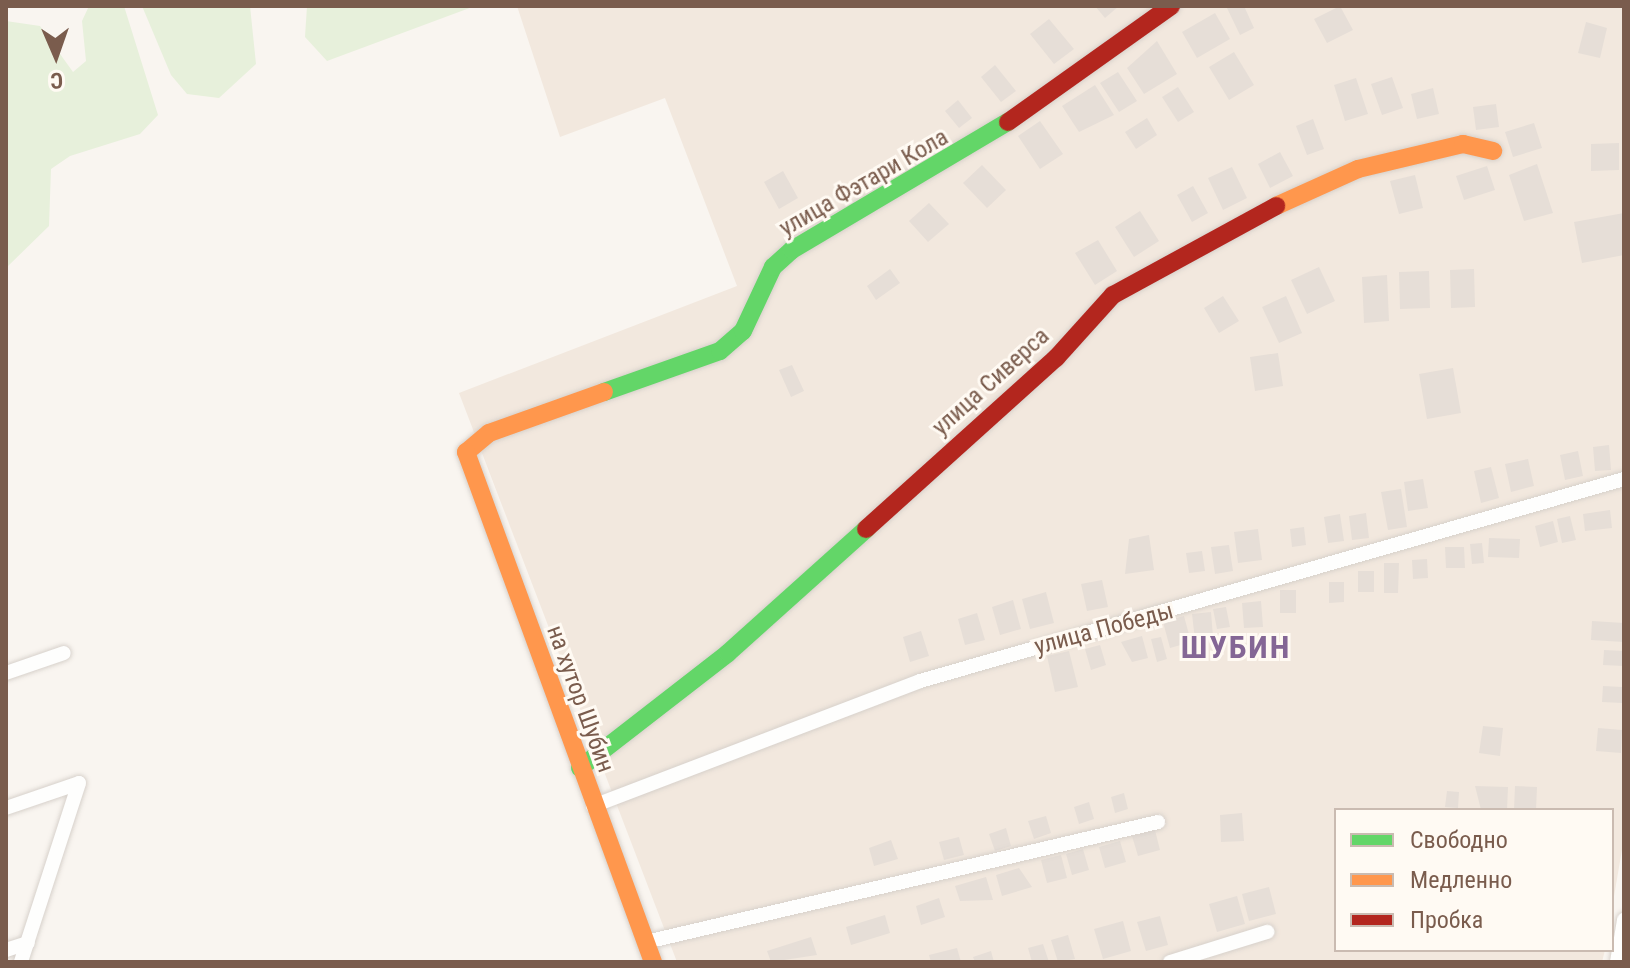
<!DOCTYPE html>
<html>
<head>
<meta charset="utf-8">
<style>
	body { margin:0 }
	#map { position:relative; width:1630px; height:968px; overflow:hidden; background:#f9f5f0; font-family:"Roboto Condensed",sans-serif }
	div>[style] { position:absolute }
	.residential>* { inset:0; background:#f2e8de }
	.green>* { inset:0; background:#e7f0db }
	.building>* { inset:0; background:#e6ded7 }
	.roads { filter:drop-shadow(0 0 2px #d7d1cb) drop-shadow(0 0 2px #d7d1cb) }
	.street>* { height:14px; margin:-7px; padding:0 7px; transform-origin:7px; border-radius:7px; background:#fefefd }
	.fast>* { height:18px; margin:-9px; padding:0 9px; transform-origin:9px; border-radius:9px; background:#63d668 }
	.slow>* { height:18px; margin:-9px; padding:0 9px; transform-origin:9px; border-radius:9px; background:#ff974d }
	.jam>* { height:18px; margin:-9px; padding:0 9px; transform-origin:9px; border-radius:9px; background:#b3261e }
	span { translate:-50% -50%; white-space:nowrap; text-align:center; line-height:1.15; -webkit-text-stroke:6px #fffaf3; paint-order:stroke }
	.street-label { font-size:24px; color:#7a5c4d }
	.district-label { font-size:32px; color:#846695; font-weight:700; letter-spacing:2px }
	.frame { position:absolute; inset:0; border:8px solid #7a5c4d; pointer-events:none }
	.legend { position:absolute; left:1334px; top:808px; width:280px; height:144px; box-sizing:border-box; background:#fffaf3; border:2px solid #cabbb1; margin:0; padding:10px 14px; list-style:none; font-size:24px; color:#7a5c4d }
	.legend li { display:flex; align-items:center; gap:16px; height:40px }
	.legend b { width:40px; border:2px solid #cabbb1 }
	.north { position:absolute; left:16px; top:16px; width:80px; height:80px; -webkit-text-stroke:6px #fffaf3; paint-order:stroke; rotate:178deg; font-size:22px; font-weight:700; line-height:32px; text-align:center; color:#7a5c4d }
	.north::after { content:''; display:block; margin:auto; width:28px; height:36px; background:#7a5c4d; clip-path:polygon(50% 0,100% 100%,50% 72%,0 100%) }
</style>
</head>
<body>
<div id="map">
	<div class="residential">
		<i style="clip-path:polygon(517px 6px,1624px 6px,1624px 838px,1612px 908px,1612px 810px,1336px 810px,1336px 950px,1605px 950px,1602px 962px,677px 962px,459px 393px,737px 286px,665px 98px,560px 137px)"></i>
	</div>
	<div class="green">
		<i style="clip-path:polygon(89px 6px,124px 6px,158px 115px,140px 134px,70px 156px,51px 169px,49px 226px,6px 268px,6px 21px,40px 26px,73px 72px,86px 61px,82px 21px)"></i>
		<i style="clip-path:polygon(142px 6px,250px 6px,256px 64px,219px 98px,187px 94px,171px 75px)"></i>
		<i style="clip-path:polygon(307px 6px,475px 6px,327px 61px,305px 37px)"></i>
	</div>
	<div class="building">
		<i style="clip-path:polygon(1095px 6px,1119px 6px,1105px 18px)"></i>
		<i style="clip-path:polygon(1226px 6px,1244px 6px,1254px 28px,1240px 35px)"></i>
		<i style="clip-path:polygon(1340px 6px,1353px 30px,1327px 43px,1314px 19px)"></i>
		<i style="clip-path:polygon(1215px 13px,1230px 39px,1197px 58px,1182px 32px)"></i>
		<i style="clip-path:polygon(1049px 19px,1074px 49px,1054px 64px,1030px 34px)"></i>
		<i style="clip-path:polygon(1586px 22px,1607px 28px,1600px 58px,1578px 53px)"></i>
		<i style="clip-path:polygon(1157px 41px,1177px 74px,1144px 94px,1127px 68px)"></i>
		<i style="clip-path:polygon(1234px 52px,1254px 85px,1229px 100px,1209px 67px)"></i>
		<i style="clip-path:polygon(995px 65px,1016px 91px,1001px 102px,981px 77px)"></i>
		<i style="clip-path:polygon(1118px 72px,1137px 101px,1119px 112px,1100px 83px)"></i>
		<i style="clip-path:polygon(1392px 77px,1403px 108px,1382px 115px,1371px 84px)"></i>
		<i style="clip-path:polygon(1356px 78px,1368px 114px,1345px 121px,1334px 85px)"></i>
		<i style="clip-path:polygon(1095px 85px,1114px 115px,1079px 132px,1062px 106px)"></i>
		<i style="clip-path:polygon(1178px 87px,1194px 112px,1178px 122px,1162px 97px)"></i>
		<i style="clip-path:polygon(1433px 88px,1439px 114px,1417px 119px,1411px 94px)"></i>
		<i style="clip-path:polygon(958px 100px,972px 118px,959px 128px,945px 111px)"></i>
		<i style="clip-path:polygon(1496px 104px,1499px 127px,1476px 130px,1473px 107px)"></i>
		<i style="clip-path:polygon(1147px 118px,1157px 135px,1136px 149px,1125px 132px)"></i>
		<i style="clip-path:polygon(1313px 119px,1324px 149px,1307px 155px,1296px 126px)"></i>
		<i style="clip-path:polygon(1040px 121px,1063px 154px,1040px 169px,1018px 136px)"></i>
		<i style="clip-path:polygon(1534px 123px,1542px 148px,1513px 157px,1505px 132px)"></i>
		<i style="clip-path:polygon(1619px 143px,1619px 170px,1591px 171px,1591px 144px)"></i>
		<i style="clip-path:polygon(1280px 152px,1293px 176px,1270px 188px,1258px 164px)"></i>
		<i style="clip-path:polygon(1537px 164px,1553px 213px,1524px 221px,1509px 175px)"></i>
		<i style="clip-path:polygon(982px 165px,1006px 190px,987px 208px,963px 183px)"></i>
		<i style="clip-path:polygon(1487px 166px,1495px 190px,1464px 200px,1456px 176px)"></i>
		<i style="clip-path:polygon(1232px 167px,1247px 198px,1223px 210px,1208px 178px)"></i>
		<i style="clip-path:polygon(783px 171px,798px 198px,779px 209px,764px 182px)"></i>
		<i style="clip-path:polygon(1415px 175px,1423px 208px,1399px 214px,1390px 181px)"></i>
		<i style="clip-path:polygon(1193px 186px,1208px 213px,1192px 222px,1177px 195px)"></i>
		<i style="clip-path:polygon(929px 203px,949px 224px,928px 242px,909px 221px)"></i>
		<i style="clip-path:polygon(1140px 211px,1159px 241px,1134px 257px,1115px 227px)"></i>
		<i style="clip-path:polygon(1624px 213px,1624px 255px,1582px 263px,1574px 222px)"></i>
		<i style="clip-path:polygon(1098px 240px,1117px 271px,1095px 285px,1075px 253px)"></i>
		<i style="clip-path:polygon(1319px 267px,1335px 301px,1307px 314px,1291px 280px)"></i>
		<i style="clip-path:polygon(890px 269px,900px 283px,876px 300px,867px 286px)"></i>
		<i style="clip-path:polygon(1474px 269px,1475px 307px,1451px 308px,1450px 270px)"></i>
		<i style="clip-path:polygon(1429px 271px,1430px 308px,1400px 309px,1399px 272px)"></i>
		<i style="clip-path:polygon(1387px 275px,1389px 321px,1364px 323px,1362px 277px)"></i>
		<i style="clip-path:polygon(1223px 296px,1239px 321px,1219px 333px,1204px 308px)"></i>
		<i style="clip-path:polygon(1286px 296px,1302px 333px,1279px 343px,1262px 307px)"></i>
		<i style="clip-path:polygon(1278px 353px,1283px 386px,1255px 391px,1250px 357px)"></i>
		<i style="clip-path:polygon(792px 365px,804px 391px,791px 397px,779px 370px)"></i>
		<i style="clip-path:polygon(1453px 368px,1461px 413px,1427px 419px,1419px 374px)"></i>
		<i style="clip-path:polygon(1609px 445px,1611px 470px,1595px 471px,1593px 447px)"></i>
		<i style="clip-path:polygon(1578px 451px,1583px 476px,1565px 480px,1560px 455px)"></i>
		<i style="clip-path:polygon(1528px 459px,1534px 486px,1511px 492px,1505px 464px)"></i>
		<i style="clip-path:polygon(1491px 467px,1499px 498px,1481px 503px,1474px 471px)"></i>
		<i style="clip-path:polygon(1423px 479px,1428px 508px,1408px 511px,1404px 482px)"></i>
		<i style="clip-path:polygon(1401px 489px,1407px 527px,1388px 530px,1381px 492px)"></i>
		<i style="clip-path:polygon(1610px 510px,1612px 528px,1585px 531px,1583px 514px)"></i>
		<i style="clip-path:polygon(1366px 513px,1369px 538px,1352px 540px,1349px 516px)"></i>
		<i style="clip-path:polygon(1340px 514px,1344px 541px,1328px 543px,1324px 517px)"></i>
		<i style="clip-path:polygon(1570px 516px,1576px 540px,1562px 543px,1557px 519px)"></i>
		<i style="clip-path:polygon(1553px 521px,1558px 542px,1540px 547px,1535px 526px)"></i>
		<i style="clip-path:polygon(1304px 527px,1306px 545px,1292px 547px,1290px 529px)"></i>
		<i style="clip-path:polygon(1258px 529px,1262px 560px,1238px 563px,1234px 532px)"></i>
		<i style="clip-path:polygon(1149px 535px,1154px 570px,1125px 574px,1129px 539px)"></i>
		<i style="clip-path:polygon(1489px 538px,1520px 539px,1519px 558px,1488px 557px)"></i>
		<i style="clip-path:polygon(1482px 543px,1484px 563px,1472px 564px,1470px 544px)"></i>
		<i style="clip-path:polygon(1229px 545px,1233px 571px,1215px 574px,1211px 547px)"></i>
		<i style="clip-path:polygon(1445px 547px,1464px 547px,1465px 568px,1446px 568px)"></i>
		<i style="clip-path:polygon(1202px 551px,1205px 571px,1189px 573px,1186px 553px)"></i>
		<i style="clip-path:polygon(1427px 559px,1428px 578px,1413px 579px,1412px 560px)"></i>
		<i style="clip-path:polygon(1384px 563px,1399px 563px,1398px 593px,1384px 593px)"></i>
		<i style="clip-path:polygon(1358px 571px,1374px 571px,1374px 592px,1358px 592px)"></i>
		<i style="clip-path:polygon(1102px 580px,1108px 607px,1087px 611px,1081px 584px)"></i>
		<i style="clip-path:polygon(1329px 582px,1344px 582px,1344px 602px,1329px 603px)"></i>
		<i style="clip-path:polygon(1280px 590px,1296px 590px,1296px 613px,1280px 613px)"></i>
		<i style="clip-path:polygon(1046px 592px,1054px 623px,1030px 629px,1022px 599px)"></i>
		<i style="clip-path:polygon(1013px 600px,1021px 629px,1000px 635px,992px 607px)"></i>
		<i style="clip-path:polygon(1261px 601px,1263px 627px,1244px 628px,1242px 603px)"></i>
		<i style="clip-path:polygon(1226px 607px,1230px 627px,1217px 629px,1213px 609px)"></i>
		<i style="clip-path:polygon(1211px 612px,1213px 637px,1195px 640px,1192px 614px)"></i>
		<i style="clip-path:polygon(977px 613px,985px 640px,965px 645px,958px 619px)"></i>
		<i style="clip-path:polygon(1184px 616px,1191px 642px,1170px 648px,1163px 622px)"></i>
		<i style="clip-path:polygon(1592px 621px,1624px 623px,1624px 642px,1591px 640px)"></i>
		<i style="clip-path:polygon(921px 631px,929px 656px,910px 662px,903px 637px)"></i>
		<i style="clip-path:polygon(1142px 636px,1148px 658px,1132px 662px,1121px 642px)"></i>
		<i style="clip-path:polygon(1161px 637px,1167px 659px,1157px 662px,1151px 639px)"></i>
		<i style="clip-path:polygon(1100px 645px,1106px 665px,1091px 670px,1085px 649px)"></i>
		<i style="clip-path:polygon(1604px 650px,1624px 651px,1624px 666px,1603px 665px)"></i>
		<i style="clip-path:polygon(1069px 651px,1078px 687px,1055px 692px,1047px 656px)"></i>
		<i style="clip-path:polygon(1603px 686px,1622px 687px,1622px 703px,1602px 702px)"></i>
		<i style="clip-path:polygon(1483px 726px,1503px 728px,1500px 756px,1479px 753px)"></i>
		<i style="clip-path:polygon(1598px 728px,1622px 730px,1621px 753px,1596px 751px)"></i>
		<i style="clip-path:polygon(1475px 786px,1508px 787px,1507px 810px,1481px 810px)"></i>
		<i style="clip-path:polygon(1515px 786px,1537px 787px,1536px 810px,1514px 810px)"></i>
		<i style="clip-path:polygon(1447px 791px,1459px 792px,1458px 808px,1445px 807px)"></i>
		<i style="clip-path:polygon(1124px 793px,1128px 809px,1115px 813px,1111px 797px)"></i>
		<i style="clip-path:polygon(1089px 802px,1094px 819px,1079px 824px,1074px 807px)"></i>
		<i style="clip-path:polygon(1242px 813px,1244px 841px,1221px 842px,1220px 815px)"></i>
		<i style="clip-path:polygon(1046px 816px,1051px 833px,1034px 839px,1028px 821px)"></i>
		<i style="clip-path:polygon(1006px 828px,1011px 846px,995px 851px,989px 834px)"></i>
		<i style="clip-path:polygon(1155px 830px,1160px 850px,1138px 856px,1132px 836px)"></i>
		<i style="clip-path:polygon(959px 837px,964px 855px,944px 860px,939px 842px)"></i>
		<i style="clip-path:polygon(891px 840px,898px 859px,874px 866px,869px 848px)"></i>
		<i style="clip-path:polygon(1120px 841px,1126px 862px,1105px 868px,1099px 847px)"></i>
		<i style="clip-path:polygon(1083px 849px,1089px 870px,1072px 875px,1066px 854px)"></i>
		<i style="clip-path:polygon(1061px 855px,1067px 878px,1047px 883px,1041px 860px)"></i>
		<i style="clip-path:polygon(1019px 868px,1032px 887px,1002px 896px,996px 875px)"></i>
		<i style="clip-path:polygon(986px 877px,993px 900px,960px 901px,955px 886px)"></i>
		<i style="clip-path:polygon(1269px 887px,1276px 914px,1249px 921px,1242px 894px)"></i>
		<i style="clip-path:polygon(1237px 896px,1245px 924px,1217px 932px,1209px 904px)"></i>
		<i style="clip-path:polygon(939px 898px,945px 917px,921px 925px,916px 906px)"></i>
		<i style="clip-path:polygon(885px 915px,890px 933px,851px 945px,846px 927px)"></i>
		<i style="clip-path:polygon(1160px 916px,1168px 945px,1146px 951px,1137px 922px)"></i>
		<i style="clip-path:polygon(1123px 921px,1131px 951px,1103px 959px,1094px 929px)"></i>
		<i style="clip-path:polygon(1068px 935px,1075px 959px,1058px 962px,1051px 940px)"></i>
		<i style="clip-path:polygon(811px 937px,817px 955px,771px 962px,767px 951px)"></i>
		<i style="clip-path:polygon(1043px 944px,1049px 962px,1032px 962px,1028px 948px)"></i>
		<i style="clip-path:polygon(957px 948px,961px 962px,931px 962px,929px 955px)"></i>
		<i style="clip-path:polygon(991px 951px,994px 962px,975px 962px,973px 957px)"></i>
	</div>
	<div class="roads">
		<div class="street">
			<i style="left:6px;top:673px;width:61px;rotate:-19deg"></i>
			<i style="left:593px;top:806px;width:350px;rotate:-20.9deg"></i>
			<i style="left:920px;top:681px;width:732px;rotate:-16.01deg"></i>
			<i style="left:6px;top:808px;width:77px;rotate:-18.9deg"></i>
			<i style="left:79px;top:783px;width:188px;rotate:108deg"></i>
			<i style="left:646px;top:942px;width:526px;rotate:-13.19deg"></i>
			<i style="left:6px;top:950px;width:23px;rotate:-18deg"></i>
			<i style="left:1170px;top:962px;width:102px;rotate:-17.2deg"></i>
			<i style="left:1617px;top:962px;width:43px;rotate:-80.5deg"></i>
		</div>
		<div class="fast">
			<i style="left:604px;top:392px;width:123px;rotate:-19.5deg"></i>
			<i style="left:720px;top:351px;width:30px;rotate:-41deg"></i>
			<i style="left:743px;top:331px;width:71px;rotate:-64.9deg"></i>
			<i style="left:773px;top:267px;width:25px;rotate:-42deg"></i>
			<i style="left:792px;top:250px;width:251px;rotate:-30.7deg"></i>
			<i style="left:580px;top:768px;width:187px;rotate:-37.8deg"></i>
			<i style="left:728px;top:653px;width:186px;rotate:-41.9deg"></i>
		</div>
		<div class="slow">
			<i style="left:1276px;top:206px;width:90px;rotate:-24.3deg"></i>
			<i style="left:1358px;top:169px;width:108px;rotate:-13.4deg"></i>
			<i style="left:1463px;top:144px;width:31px;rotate:13deg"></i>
			<i style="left:604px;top:392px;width:122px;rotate:160.4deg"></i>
			<i style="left:489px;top:433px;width:30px;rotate:140deg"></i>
			<i style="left:466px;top:452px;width:543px;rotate:69.86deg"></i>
		</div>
		<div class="jam">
			<i style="left:1008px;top:122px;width:200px;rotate:-35.4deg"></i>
			<i style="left:866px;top:529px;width:256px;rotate:-42deg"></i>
			<i style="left:1056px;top:358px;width:85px;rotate:-47.9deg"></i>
			<i style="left:1113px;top:295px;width:186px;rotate:-28.6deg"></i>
		</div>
	</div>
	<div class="street-label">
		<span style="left:864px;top:183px;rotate:-30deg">улица Фэтари Кола</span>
		<span style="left:991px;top:382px;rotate:-42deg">улица Сиверса</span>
		<span style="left:1104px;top:629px;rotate:-15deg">улица Победы</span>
		<span style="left:580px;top:699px;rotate:70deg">на хутор Шубин</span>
	</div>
	<div class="district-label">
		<span style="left:1236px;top:647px">ШУБИН</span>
	</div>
	<div class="frame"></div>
	<ul class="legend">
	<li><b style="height:10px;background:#63d668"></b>Свободно</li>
	<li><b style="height:10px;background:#ff974d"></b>Медленно</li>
	<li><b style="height:10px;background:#b3261e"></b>Пробка</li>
	</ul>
	<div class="north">С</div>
</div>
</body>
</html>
